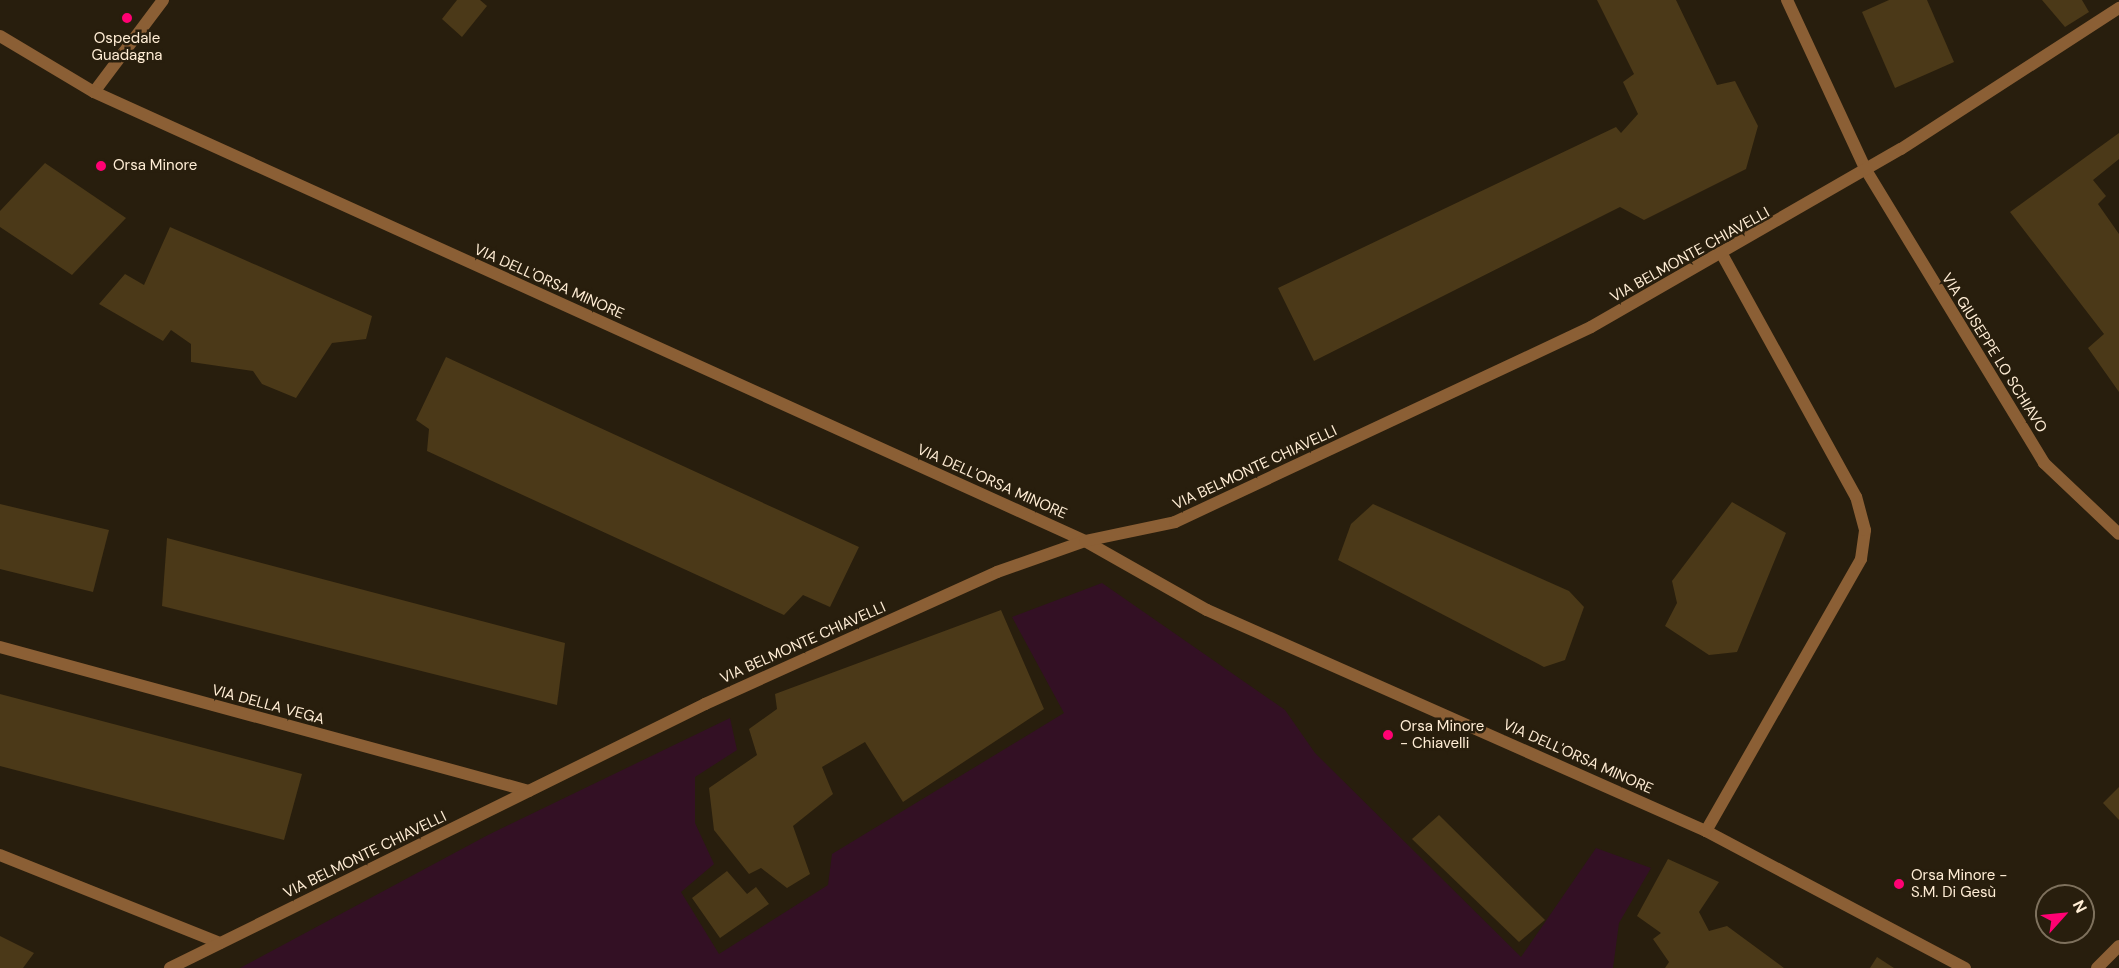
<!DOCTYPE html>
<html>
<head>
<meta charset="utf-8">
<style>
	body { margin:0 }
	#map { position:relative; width:2119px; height:968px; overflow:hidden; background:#281e0d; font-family:"DM Sans",sans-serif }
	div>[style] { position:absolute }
	.green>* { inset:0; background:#331024 }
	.building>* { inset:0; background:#4b3918 }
	.lane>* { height:12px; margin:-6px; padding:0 6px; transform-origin:6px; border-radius:6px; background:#8b5f35 }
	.street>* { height:12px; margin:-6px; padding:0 6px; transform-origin:6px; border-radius:6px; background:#8b5f35 }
	.dots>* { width:16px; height:16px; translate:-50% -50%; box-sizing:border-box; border:3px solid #281e0d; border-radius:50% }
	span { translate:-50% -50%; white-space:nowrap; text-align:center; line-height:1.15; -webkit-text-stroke:5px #281e0d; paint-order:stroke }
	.poi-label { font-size:15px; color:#ffedd5 }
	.left { translate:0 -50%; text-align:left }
	.street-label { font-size:15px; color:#ffedd5 }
	.north { position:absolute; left:2035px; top:884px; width:60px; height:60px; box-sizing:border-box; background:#281e0d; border:2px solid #7e715d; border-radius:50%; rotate:63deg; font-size:16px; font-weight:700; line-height:24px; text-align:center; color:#ffedd5 }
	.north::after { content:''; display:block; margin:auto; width:21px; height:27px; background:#ff0173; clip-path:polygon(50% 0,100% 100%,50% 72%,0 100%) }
</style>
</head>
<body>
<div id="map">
	<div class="green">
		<i style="clip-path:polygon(1102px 583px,1285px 710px,1315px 753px,1521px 957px,1596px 848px,1651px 868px,1619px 923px,1613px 968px,240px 968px,488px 835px,730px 718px,737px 750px,695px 777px,695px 823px,714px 864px,681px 892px,719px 954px,828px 885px,832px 854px,1064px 713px,1012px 617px)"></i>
	</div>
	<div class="building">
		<i style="clip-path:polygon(457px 0,480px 0,487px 6px,462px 37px,442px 19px)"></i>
		<i style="clip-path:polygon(1597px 0,1676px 0,1717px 85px,1735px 81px,1758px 126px,1746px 169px,1644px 220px,1620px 207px,1314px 361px,1278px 288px,1616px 127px,1621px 133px,1638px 114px,1623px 82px,1634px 74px)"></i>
		<i style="clip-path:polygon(1889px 0,1927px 0,1954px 62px,1895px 88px,1862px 12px)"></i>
		<i style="clip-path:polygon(2042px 0,2082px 0,2089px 12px,2065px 27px)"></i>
		<i style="clip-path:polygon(2119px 133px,2119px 159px,2093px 180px,2106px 196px,2098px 204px,2119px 234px,2119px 392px,2088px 348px,2104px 334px,2010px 212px)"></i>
		<i style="clip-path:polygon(45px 163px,126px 218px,72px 275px,0 227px,0 211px)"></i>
		<i style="clip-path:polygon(170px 227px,372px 316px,366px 339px,332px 343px,296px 398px,262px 384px,253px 371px,191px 362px,191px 344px,171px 330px,163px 341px,99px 304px,125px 274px,144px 285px)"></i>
		<i style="clip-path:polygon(446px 357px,859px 547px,830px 607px,803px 595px,784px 615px,427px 451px,429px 429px,416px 420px)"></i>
		<i style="clip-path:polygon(1732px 502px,1786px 533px,1737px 652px,1709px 655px,1665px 626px,1677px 603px,1672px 581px)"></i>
		<i style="clip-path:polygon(0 504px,109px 530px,93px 592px,0 569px)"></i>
		<i style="clip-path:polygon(1373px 504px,1569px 591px,1584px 607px,1565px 660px,1544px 667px,1338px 560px,1351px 524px)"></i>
		<i style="clip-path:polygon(167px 538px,565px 643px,557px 705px,162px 606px)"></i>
		<i style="clip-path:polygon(1001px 610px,1044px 709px,903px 802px,865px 742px,822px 767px,833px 794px,793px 826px,810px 874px,787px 888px,761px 868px,749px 874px,714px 830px,709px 788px,757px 755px,749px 729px,777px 709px,775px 694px)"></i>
		<i style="clip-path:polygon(0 694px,302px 774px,284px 840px,0 766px)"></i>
		<i style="clip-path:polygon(2119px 787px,2119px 820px,2103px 803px)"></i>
		<i style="clip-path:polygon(1439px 815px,1545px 920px,1519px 942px,1412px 839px)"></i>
		<i style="clip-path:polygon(1668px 859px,1719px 882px,1699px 912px,1709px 931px,1727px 926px,1784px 968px,1665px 968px,1669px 962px,1653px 939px,1661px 933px,1637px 916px)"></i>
		<i style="clip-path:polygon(727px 871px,747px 894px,756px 887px,769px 904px,720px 938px,692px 898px)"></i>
		<i style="clip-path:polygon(0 936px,34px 953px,23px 968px,0 968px)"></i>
		<i style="clip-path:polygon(1877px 957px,1894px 968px,1870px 968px)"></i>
	</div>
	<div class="lane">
		<i style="left:94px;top:92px;width:115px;rotate:-53.1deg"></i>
	</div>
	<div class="street">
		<i style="left:1787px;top:0;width:187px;rotate:65.1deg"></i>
		<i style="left:1866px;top:170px;width:343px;rotate:58.7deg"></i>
		<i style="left:2044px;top:463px;width:103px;rotate:43.4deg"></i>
		<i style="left:0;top:36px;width:109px;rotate:30.8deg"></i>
		<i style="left:94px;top:92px;width:1088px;rotate:24.37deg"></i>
		<i style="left:1085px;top:541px;width:140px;rotate:29.5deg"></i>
		<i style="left:1207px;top:610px;width:546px;rotate:23.89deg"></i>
		<i style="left:1706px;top:831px;width:293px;rotate:27.9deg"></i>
		<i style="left:0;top:647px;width:548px;rotate:15.23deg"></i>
		<i style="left:1706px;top:831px;width:313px;rotate:-60.3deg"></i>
		<i style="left:1861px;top:559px;width:29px;rotate:-82deg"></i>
		<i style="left:1865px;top:530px;width:34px;rotate:-105deg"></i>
		<i style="left:1856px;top:497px;width:275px;rotate:-118.9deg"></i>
		<i style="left:0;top:855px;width:237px;rotate:21.8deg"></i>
		<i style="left:170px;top:968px;width:597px;rotate:-26.26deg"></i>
		<i style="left:705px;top:704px;width:320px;rotate:-24.3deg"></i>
		<i style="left:997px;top:572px;width:93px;rotate:-19.4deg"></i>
		<i style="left:1085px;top:541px;width:92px;rotate:-11.9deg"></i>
		<i style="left:1175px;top:522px;width:459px;rotate:-25.1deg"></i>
		<i style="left:1591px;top:327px;width:357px;rotate:-29.9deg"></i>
		<i style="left:1901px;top:149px;width:260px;rotate:-32.9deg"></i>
		<i style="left:2097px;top:968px;width:31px;rotate:-45deg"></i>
	</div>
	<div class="dots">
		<i style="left:127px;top:18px;background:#ff0173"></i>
		<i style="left:101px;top:166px;background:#ff0173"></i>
		<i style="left:1388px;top:735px;background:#ff0173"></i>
		<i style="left:1899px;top:884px;background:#ff0173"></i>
	</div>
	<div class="poi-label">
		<span style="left:127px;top:47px">Ospedale<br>Guadagna</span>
		<span class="left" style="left:113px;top:166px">Orsa Minore</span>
		<span class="left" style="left:1400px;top:735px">Orsa Minore<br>- Chiavelli</span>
		<span class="left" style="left:1911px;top:884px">Orsa Minore -<br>S.M. Di Gesù</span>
	</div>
	<div class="street-label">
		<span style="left:1690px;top:255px;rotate:-29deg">VIA BELMONTE CHIAVELLI</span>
		<span style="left:549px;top:282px;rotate:24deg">VIA DELL'ORSA MINORE</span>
		<span style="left:1994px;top:353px;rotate:58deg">VIA GIUSEPPE LO SCHIAVO</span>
		<span style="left:1255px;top:468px;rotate:-25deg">VIA BELMONTE CHIAVELLI</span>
		<span style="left:992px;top:482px;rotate:24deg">VIA DELL'ORSA MINORE</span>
		<span style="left:803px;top:643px;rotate:-24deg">VIA BELMONTE CHIAVELLI</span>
		<span style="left:268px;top:705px;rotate:15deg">VIA DELLA VEGA</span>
		<span style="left:1578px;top:757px;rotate:24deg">VIA DELL'ORSA MINORE</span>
		<span style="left:365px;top:855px;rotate:-26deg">VIA BELMONTE CHIAVELLI</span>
	</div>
	<div class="north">N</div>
</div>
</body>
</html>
